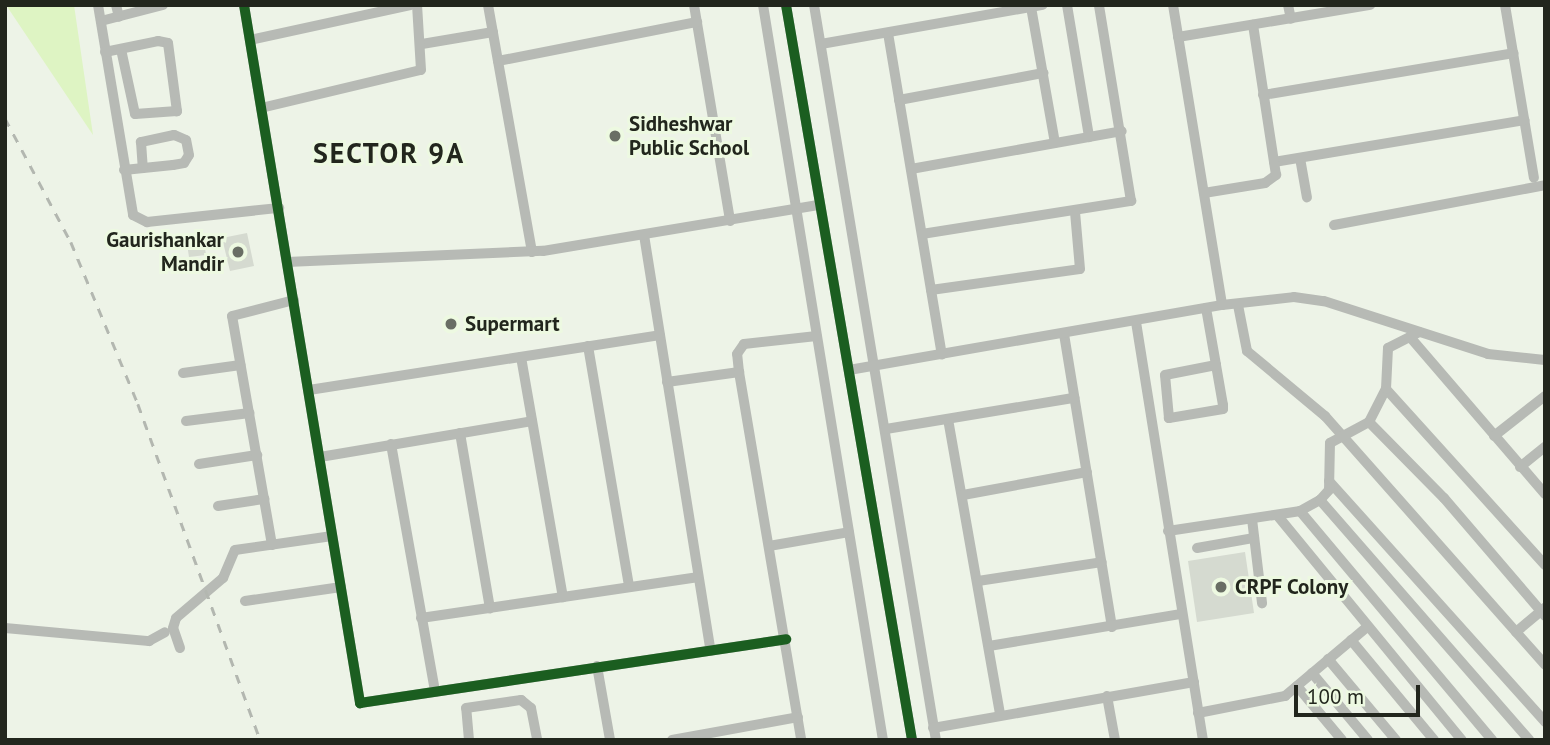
<!DOCTYPE html>
<html>
<head>
<meta charset="utf-8">
<style>
	body { margin:0 }
	#map { position:relative; width:1550px; height:745px; overflow:hidden; background:#edf3e7; font-family:"PT Sans",sans-serif }
	div>[style] { position:absolute }
	.green>* { inset:0; background:#def4c3 }
	.building>* { inset:0; background:#d5dad0 }
	.minor>* { height:10px; margin:-5px; padding:0 5px; transform-origin:5px; border-radius:5px; background:#b7bab5 }
	.rail>* { height:2.5px; margin-top:-1.25px; transform-origin:0; background:repeating-linear-gradient(90deg,#b3b7b0 0 9px,transparent 0 18px) }
	.cycleway>* { height:10px; margin:-5px; padding:0 5px; transform-origin:5px; border-radius:5px; background:#1b5e20 }
	.dots>* { width:19px; height:19px; translate:-50% -50%; box-sizing:border-box; border:4px solid #edf9e1; border-radius:50% }
	span { translate:-50% -50%; white-space:nowrap; text-align:center; line-height:1.15; -webkit-text-stroke:6px #edf9e1; paint-order:stroke }
	.poi-label { font-size:21px; color:#22261d; font-weight:700 }
	.left { translate:0 -50%; text-align:left }
	.right { translate:-100% -50%; text-align:right }
	.district-label { font-size:28px; color:#22261d; font-weight:700; letter-spacing:2px }
	.frame { position:absolute; inset:0; border:7px solid #22261d; pointer-events:none }
	.scale { position:absolute; left:1294px; top:685px; width:126px; height:32px; box-sizing:border-box; border:4px solid #22261d; border-top:0; padding-left:9px; font-size:21px; line-height:24px; white-space:nowrap; color:#22261d; -webkit-text-stroke:5px #edf9e1; paint-order:stroke }
</style>
</head>
<body>
<div id="map">
	<div class="green">
		<i style="clip-path:polygon(6px 5px,74px 5px,93px 135px)"></i>
	</div>
	<div class="building">
		<i style="clip-path:polygon(247px 233px,254px 266px,230px 271px,222px 238px)"></i>
		<i style="clip-path:polygon(204px 242px,206px 255px,189px 257px,187px 244px)"></i>
		<i style="clip-path:polygon(1245px 552px,1254px 613px,1197px 622px,1188px 561px)"></i>
	</div>
	<div class="minor">
		<i style="left:98px;top:5px;width:213px;rotate:80.5deg"></i>
		<i style="left:133px;top:215px;width:16px;rotate:27deg"></i>
		<i style="left:147px;top:222px;width:133px;rotate:-6.1deg"></i>
		<i style="left:116px;top:5px;width:12px;rotate:76deg"></i>
		<i style="left:244px;top:5px;width:708px;rotate:80.56deg"></i>
		<i style="left:360px;top:703px;width:431px;rotate:-8.5deg"></i>
		<i style="left:488px;top:5px;width:251px;rotate:79.9deg"></i>
		<i style="left:694px;top:5px;width:219px;rotate:80.5deg"></i>
		<i style="left:763px;top:5px;width:745px;rotate:80.73deg"></i>
		<i style="left:786px;top:5px;width:746px;rotate:80.27deg"></i>
		<i style="left:814px;top:5px;width:745px;rotate:80.58deg"></i>
		<i style="left:1067px;top:5px;width:134px;rotate:80.5deg"></i>
		<i style="left:1173px;top:5px;width:304px;rotate:80.7deg"></i>
		<i style="left:1288px;top:5px;width:14px;rotate:78deg"></i>
		<i style="left:1505px;top:5px;width:175px;rotate:80.5deg"></i>
		<i style="left:1031px;top:7px;width:138px;rotate:80deg"></i>
		<i style="left:101px;top:21px;width:64px;rotate:-14.5deg"></i>
		<i style="left:888px;top:33px;width:326px;rotate:80.5deg"></i>
		<i style="left:1178px;top:37px;width:195px;rotate:-9.5deg"></i>
		<i style="left:250px;top:40px;width:164px;rotate:-12.3deg"></i>
		<i style="left:422px;top:44px;width:72px;rotate:-9.6deg"></i>
		<i style="left:821px;top:44px;width:225px;rotate:-10deg"></i>
		<i style="left:105px;top:52px;width:54px;rotate:-11.7deg"></i>
		<i style="left:158px;top:41px;width:10px;rotate:11deg"></i>
		<i style="left:168px;top:43px;width:69px;rotate:82.5deg"></i>
		<i style="left:177px;top:111px;width:42px;rotate:175.9deg"></i>
		<i style="left:135px;top:114px;width:66px;rotate:-102.2deg"></i>
		<i style="left:498px;top:61px;width:203px;rotate:-11.1deg"></i>
		<i style="left:1263px;top:95px;width:254px;rotate:-9.5deg"></i>
		<i style="left:899px;top:100px;width:147px;rotate:-10.6deg"></i>
		<i style="left:261px;top:108px;width:164px;rotate:-13.4deg"></i>
		<i style="left:421px;top:70px;width:65px;rotate:-93.5deg"></i>
		<i style="left:1300px;top:158px;width:40px;rotate:80deg"></i>
		<i style="left:1274px;top:162px;width:254px;rotate:-9.5deg"></i>
		<i style="left:911px;top:169px;width:214px;rotate:-10.2deg"></i>
		<i style="left:124px;top:170px;width:49px;rotate:-5.8deg"></i>
		<i style="left:173px;top:165px;width:11px;rotate:-10deg"></i>
		<i style="left:184px;top:163px;width:9px;rotate:-58deg"></i>
		<i style="left:189px;top:155px;width:15px;rotate:-101deg"></i>
		<i style="left:186px;top:140px;width:13px;rotate:-157deg"></i>
		<i style="left:174px;top:135px;width:34px;rotate:168deg"></i>
		<i style="left:141px;top:142px;width:26px;rotate:86deg"></i>
		<i style="left:1204px;top:193px;width:62px;rotate:-9.3deg"></i>
		<i style="left:1265px;top:183px;width:14px;rotate:-36deg"></i>
		<i style="left:1276px;top:175px;width:152px;rotate:-98.7deg"></i>
		<i style="left:1334px;top:225px;width:215px;rotate:-10.7deg"></i>
		<i style="left:922px;top:234px;width:212px;rotate:-9deg"></i>
		<i style="left:1131px;top:201px;width:199px;rotate:-99.3deg"></i>
		<i style="left:644px;top:235px;width:421px;rotate:80.9deg"></i>
		<i style="left:287px;top:262px;width:256px;rotate:-2.5deg"></i>
		<i style="left:543px;top:251px;width:279px;rotate:-9.5deg"></i>
		<i style="left:931px;top:290px;width:150px;rotate:-8deg"></i>
		<i style="left:1080px;top:269px;width:57px;rotate:-95deg"></i>
		<i style="left:1238px;top:305px;width:47px;rotate:78.9deg"></i>
		<i style="left:1247px;top:351px;width:102px;rotate:39.8deg"></i>
		<i style="left:1325px;top:416px;width:332px;rotate:48.5deg"></i>
		<i style="left:1206px;top:308px;width:58px;rotate:80deg"></i>
		<i style="left:1216px;top:365px;width:41px;rotate:80.1deg"></i>
		<i style="left:1223px;top:405px;width:4px;rotate:90deg"></i>
		<i style="left:1223px;top:409px;width:55px;rotate:170.5deg"></i>
		<i style="left:1169px;top:418px;width:43px;rotate:-95.3deg"></i>
		<i style="left:1165px;top:375px;width:52px;rotate:-11.1deg"></i>
		<i style="left:1136px;top:322px;width:423px;rotate:80.9deg"></i>
		<i style="left:1064px;top:334px;width:297px;rotate:80.7deg"></i>
		<i style="left:1410px;top:337px;width:207px;rotate:49.3deg"></i>
		<i style="left:588px;top:346px;width:244px;rotate:80.3deg"></i>
		<i style="left:521px;top:357px;width:244px;rotate:80.1deg"></i>
		<i style="left:849px;top:370px;width:379px;rotate:-9.9deg"></i>
		<i style="left:1222px;top:305px;width:72px;rotate:-6.3deg"></i>
		<i style="left:1294px;top:297px;width:30px;rotate:8deg"></i>
		<i style="left:1324px;top:301px;width:172px;rotate:17.9deg"></i>
		<i style="left:1488px;top:354px;width:57px;rotate:6deg"></i>
		<i style="left:739px;top:372px;width:18px;rotate:-96deg"></i>
		<i style="left:737px;top:354px;width:12px;rotate:-55deg"></i>
		<i style="left:744px;top:344px;width:73px;rotate:-6.3deg"></i>
		<i style="left:183px;top:373px;width:58px;rotate:-8deg"></i>
		<i style="left:667px;top:382px;width:73px;rotate:-7.9deg"></i>
		<i style="left:739px;top:372px;width:373px;rotate:80.4deg"></i>
		<i style="left:1386px;top:389px;width:237px;rotate:47.9deg"></i>
		<i style="left:309px;top:390px;width:355px;rotate:-8.9deg"></i>
		<i style="left:948px;top:419px;width:301px;rotate:80deg"></i>
		<i style="left:186px;top:421px;width:64px;rotate:-7.2deg"></i>
		<i style="left:1369px;top:422px;width:107px;rotate:45.4deg"></i>
		<i style="left:1444px;top:498px;width:155px;rotate:49.4deg"></i>
		<i style="left:886px;top:429px;width:191px;rotate:-9.4deg"></i>
		<i style="left:460px;top:433px;width:178px;rotate:80.3deg"></i>
		<i style="left:1494px;top:436px;width:65px;rotate:-38.1deg"></i>
		<i style="left:391px;top:444px;width:252px;rotate:79.9deg"></i>
		<i style="left:320px;top:457px;width:215px;rotate:-9.6deg"></i>
		<i style="left:199px;top:464px;width:59px;rotate:-8.8deg"></i>
		<i style="left:1520px;top:467px;width:32px;rotate:-39deg"></i>
		<i style="left:1329px;top:481px;width:324px;rotate:48.1deg"></i>
		<i style="left:963px;top:495px;width:126px;rotate:-10.5deg"></i>
		<i style="left:1320px;top:500px;width:318px;rotate:48.9deg"></i>
		<i style="left:218px;top:506px;width:47px;rotate:-8.7deg"></i>
		<i style="left:1300px;top:511px;width:299px;rotate:50deg"></i>
		<i style="left:1277px;top:515px;width:291px;rotate:50.6deg"></i>
		<i style="left:1252px;top:519px;width:85px;rotate:83.2deg"></i>
		<i style="left:1168px;top:531px;width:134px;rotate:-8.6deg"></i>
		<i style="left:1300px;top:511px;width:23px;rotate:-29deg"></i>
		<i style="left:1320px;top:500px;width:13px;rotate:-48deg"></i>
		<i style="left:1329px;top:490px;width:47px;rotate:-88.8deg"></i>
		<i style="left:1330px;top:443px;width:44px;rotate:-28.3deg"></i>
		<i style="left:1369px;top:422px;width:37px;rotate:-63deg"></i>
		<i style="left:1386px;top:389px;width:41px;rotate:-87.2deg"></i>
		<i style="left:1388px;top:348px;width:35px;rotate:-27deg"></i>
		<i style="left:272px;top:545px;width:232px;rotate:-99.9deg"></i>
		<i style="left:232px;top:316px;width:64px;rotate:-14.5deg"></i>
		<i style="left:769px;top:546px;width:81px;rotate:-9.9deg"></i>
		<i style="left:1197px;top:548px;width:58px;rotate:-10deg"></i>
		<i style="left:978px;top:581px;width:125px;rotate:-8.7deg"></i>
		<i style="left:245px;top:601px;width:97px;rotate:-8.3deg"></i>
		<i style="left:421px;top:618px;width:279px;rotate:-8.4deg"></i>
		<i style="left:5px;top:628px;width:145px;rotate:5.2deg"></i>
		<i style="left:149px;top:641px;width:18px;rotate:-29deg"></i>
		<i style="left:1516px;top:632px;width:38px;rotate:-40deg"></i>
		<i style="left:1351px;top:640px;width:130px;rotate:50.3deg"></i>
		<i style="left:989px;top:646px;width:195px;rotate:-9.5deg"></i>
		<i style="left:180px;top:648px;width:21px;rotate:-109deg"></i>
		<i style="left:173px;top:628px;width:10px;rotate:-73deg"></i>
		<i style="left:176px;top:618px;width:62px;rotate:-40.4deg"></i>
		<i style="left:223px;top:578px;width:30px;rotate:-67deg"></i>
		<i style="left:235px;top:550px;width:98px;rotate:-8.2deg"></i>
		<i style="left:1328px;top:659px;width:106px;rotate:50deg"></i>
		<i style="left:597px;top:666px;width:75px;rotate:80deg"></i>
		<i style="left:1312px;top:673px;width:87px;rotate:50.1deg"></i>
		<i style="left:1297px;top:686px;width:70px;rotate:50.2deg"></i>
		<i style="left:1107px;top:696px;width:45px;rotate:79.7deg"></i>
		<i style="left:1198px;top:713px;width:89px;rotate:-11.1deg"></i>
		<i style="left:1285px;top:696px;width:107px;rotate:-40.1deg"></i>
		<i style="left:933px;top:728px;width:265px;rotate:-10deg"></i>
		<i style="left:469px;top:740px;width:32px;rotate:-95deg"></i>
		<i style="left:466px;top:708px;width:56px;rotate:-8.3deg"></i>
		<i style="left:521px;top:700px;width:13px;rotate:39deg"></i>
		<i style="left:531px;top:708px;width:33px;rotate:79deg"></i>
		<i style="left:672px;top:740px;width:128px;rotate:-10.3deg"></i>
	</div>
	<div class="rail">
		<i style="left:5px;top:118px;width:140px;rotate:62deg"></i>
		<i style="left:71px;top:242px;width:175px;rotate:67.5deg"></i>
		<i style="left:138px;top:404px;width:357px;rotate:70deg"></i>
	</div>
	<div class="cycleway">
		<i style="left:244px;top:5px;width:708px;rotate:80.56deg"></i>
		<i style="left:360px;top:703px;width:431px;rotate:-8.5deg"></i>
		<i style="left:786px;top:5px;width:746px;rotate:80.27deg"></i>
	</div>
	<div class="dots">
		<i style="left:615px;top:136px;background:#696e64"></i>
		<i style="left:238px;top:252px;background:#696e64"></i>
		<i style="left:451px;top:324px;background:#696e64"></i>
		<i style="left:1221px;top:587px;background:#696e64"></i>
	</div>
	<div class="poi-label">
		<span class="left" style="left:629px;top:136px">Sidheshwar<br>Public School</span>
		<span class="right" style="left:224px;top:252px">Gaurishankar<br>Mandir</span>
		<span class="left" style="left:465px;top:324px">Supermart</span>
		<span class="left" style="left:1235px;top:587px">CRPF Colony</span>
	</div>
	<div class="district-label">
		<span style="left:389px;top:153px">SECTOR 9A</span>
	</div>
	<div class="frame"></div>
	<div class="scale">100 m</div>
</div>
</body>
</html>
